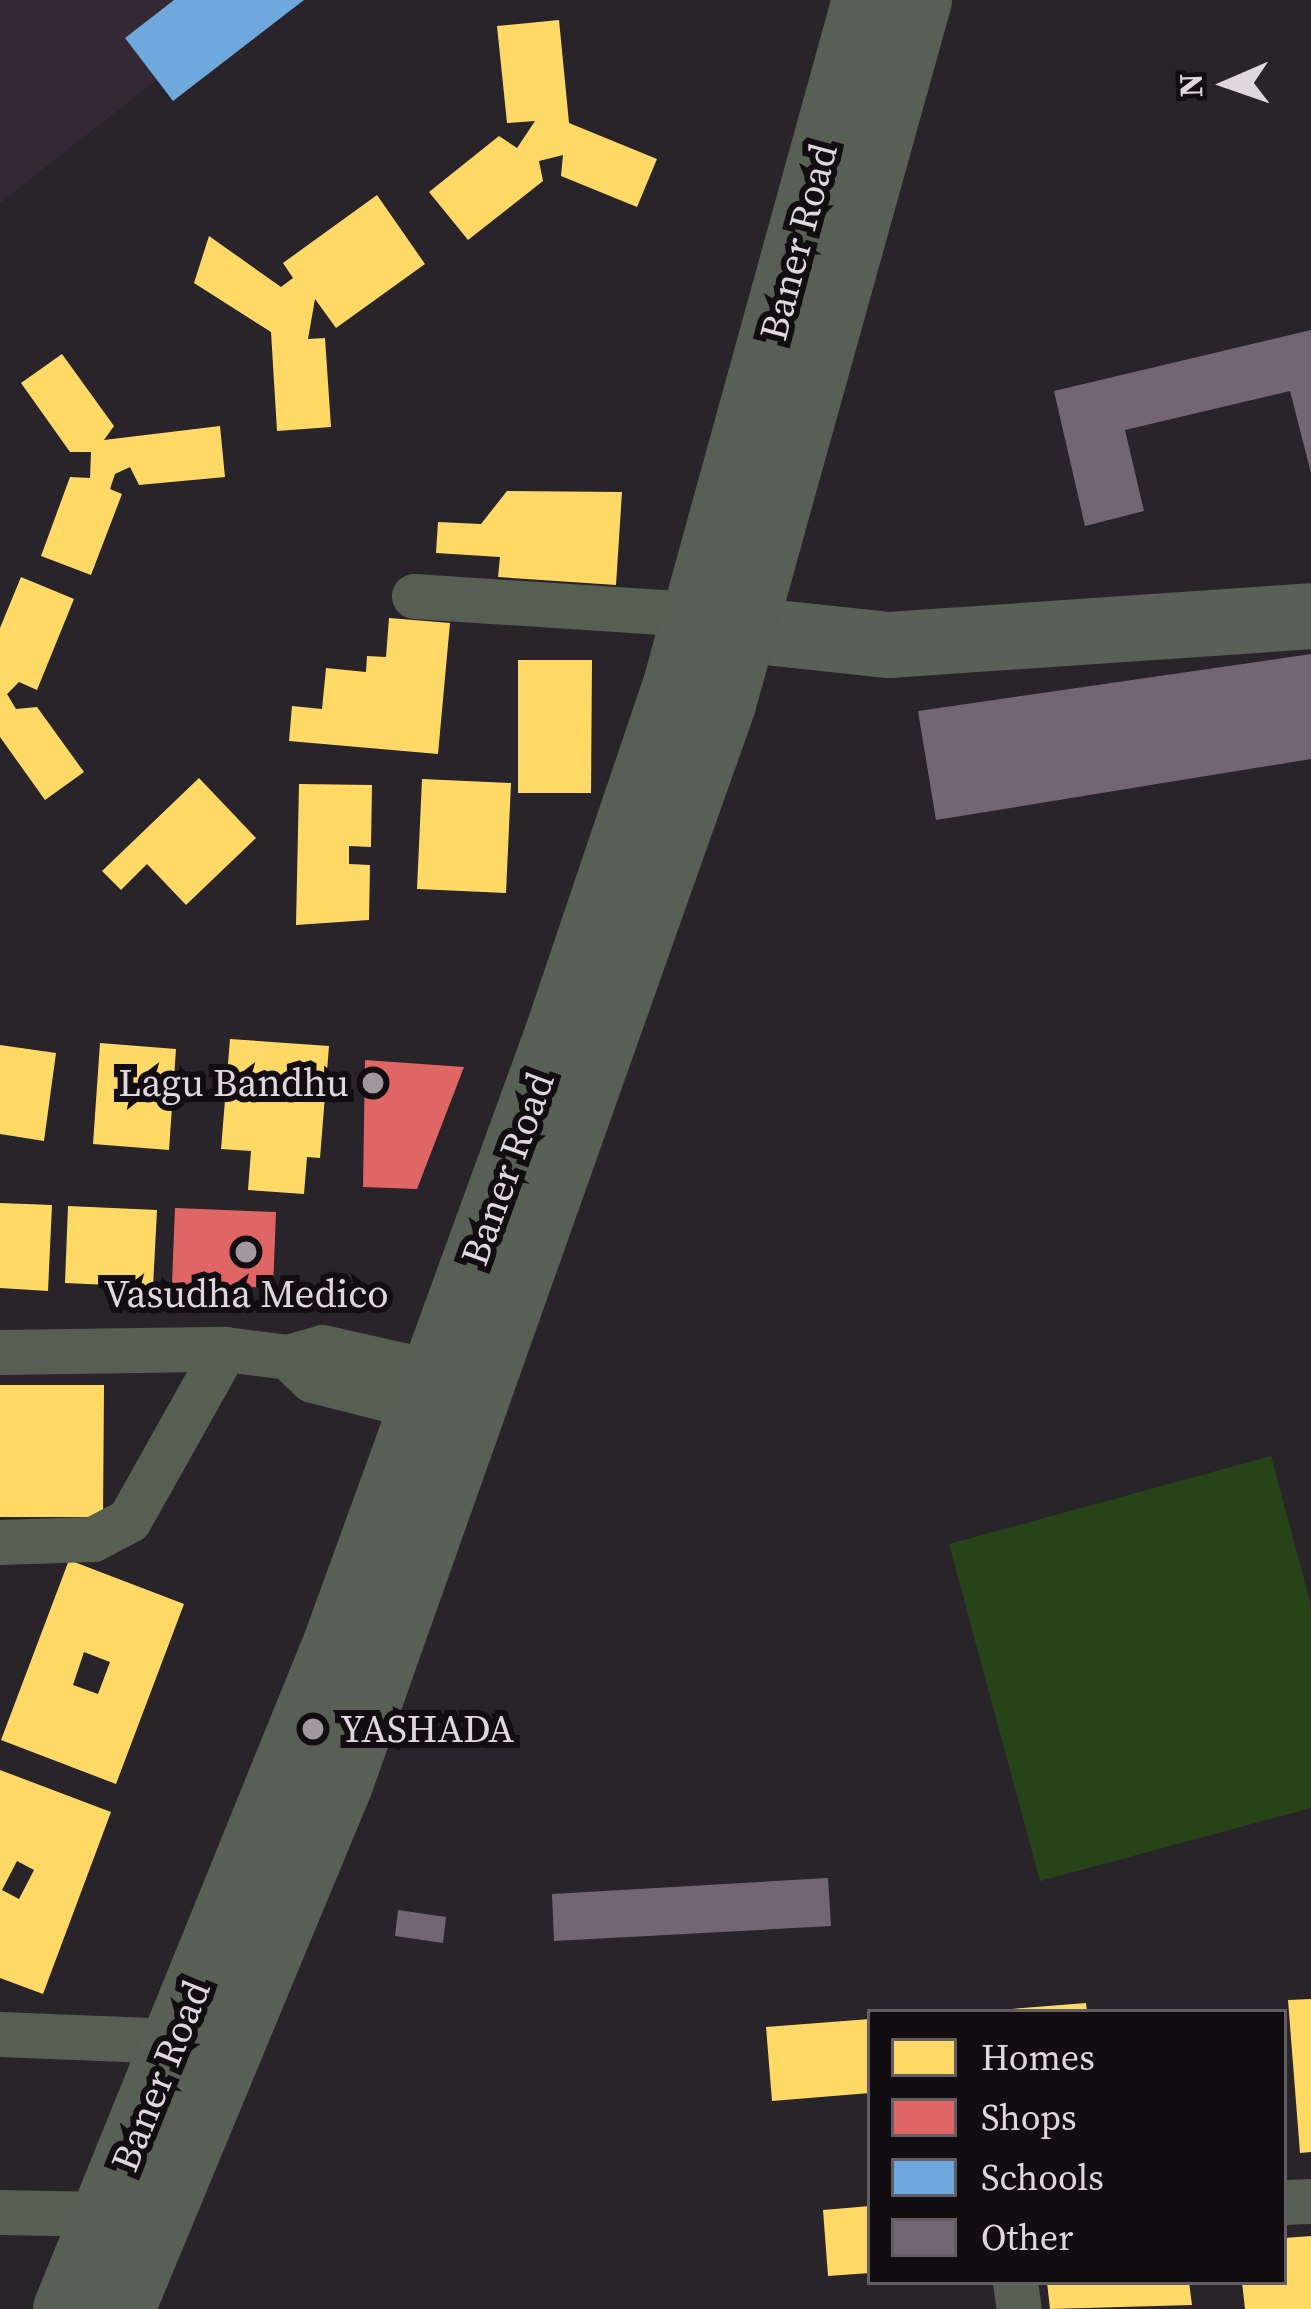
<!DOCTYPE html>
<html>
<head>
<meta charset="utf-8">
<style>
	body { margin:0 }
	#map { position:relative; width:1311px; height:2309px; overflow:hidden; background:#292429; font-family:"Source Serif 4",serif }
	div>[style] { position:absolute }
	.built>* { inset:0; background:#352835 }
	.green>* { inset:0; background:#274419 }
	.homes>* { inset:0; background:#ffd966 }
	.shops>* { inset:0; background:#e06666 }
	.schools>* { inset:0; background:#6fa8dc }
	.building>* { inset:0; background:#726672 }
	.street>* { height:45px; margin:-22.5px; padding:0 22.5px; transform-origin:22.5px; border-radius:22.5px; background:#575f53 }
	.secondary>* { height:66px; margin:-33px; padding:0 33px; transform-origin:33px; border-radius:33px; background:#596055 }
	.primary>* { height:66px; margin:-33px; padding:0 33px; transform-origin:33px; border-radius:33px; background:#585f54 }
	.dots>* { width:33px; height:33px; translate:-50% -50%; box-sizing:border-box; border:6px solid #110d11; border-radius:50% }
	span { translate:-50% -50%; white-space:nowrap; text-align:center; line-height:1.15; -webkit-text-stroke:12px #110d11; paint-order:stroke }
	.street-label { font-size:39px; color:#ded7de }
	.poi-label { font-size:39px; color:#ded7de }
	.right { translate:-100% -50%; text-align:right }
	.left { translate:0 -50%; text-align:left }
	.legend { position:absolute; left:867px; top:2009px; width:420px; height:276px; box-sizing:border-box; background:#110d11; border:3px solid #635e63; margin:0; padding:15px 21px; list-style:none; font-size:36px; color:#ded7de }
	.legend li { display:flex; align-items:center; gap:24px; height:60px }
	.legend b { width:60px; border:3px solid #635e63 }
	.north { position:absolute; left:1167px; top:24px; width:120px; height:120px; -webkit-text-stroke:9px #110d11; paint-order:stroke; rotate:268deg; font-size:33px; font-weight:700; line-height:48px; text-align:center; color:#ded7de }
	.north::after { content:''; display:block; margin:auto; width:42px; height:54px; background:#ded7de; clip-path:polygon(50% 0,100% 100%,50% 72%,0 100%) }
</style>
</head>
<body>
<div id="map">
	<div class="built">
		<i style="clip-path:polygon(0 0,258px 0,0 203px)"></i>
	</div>
	<div class="green">
		<i style="clip-path:polygon(1271px 1456px,1311px 1605px,1311px 1808px,1040px 1881px,949px 1544px)"></i>
	</div>
	<div class="homes">
		<i style="clip-path:polygon(559px 20px,569px 123px,657px 159px,637px 207px,561px 176px,563px 155px,539px 161px,543px 181px,468px 240px,429px 192px,499px 136px,517px 148px,535px 121px,507px 123px,497px 26px)"></i>
		<i style="clip-path:polygon(377px 195px,425px 264px,336px 328px,315px 299px,308px 339px,325px 338px,331px 427px,277px 431px,271px 332px,194px 283px,209px 236px,281px 287px,293px 278px,283px 263px)"></i>
		<i style="clip-path:polygon(62px 354px,114px 426px,104px 440px,220px 426px,225px 477px,139px 485px,130px 467px,115px 474px,110px 489px,122px 494px,91px 575px,41px 556px,70px 477px,90px 478px,91px 452px,70px 452px,21px 383px)"></i>
		<i style="clip-path:polygon(507px 491px,622px 492px,616px 585px,498px 577px,500px 557px,436px 553px,438px 522px,481px 524px)"></i>
		<i style="clip-path:polygon(21px 577px,74px 599px,37px 690px,19px 682px,7px 694px,16px 709px,37px 707px,84px 772px,45px 800px,0 737px,0 628px)"></i>
		<i style="clip-path:polygon(389px 618px,450px 623px,438px 754px,289px 741px,292px 706px,322px 709px,326px 668px,366px 672px,367px 656px,386px 657px)"></i>
		<i style="clip-path:polygon(518px 660px,592px 660px,591px 793px,518px 793px)"></i>
		<i style="clip-path:polygon(199px 778px,256px 838px,186px 905px,147px 864px,121px 890px,102px 871px)"></i>
		<i style="clip-path:polygon(422px 779px,511px 783px,506px 893px,417px 889px)"></i>
		<i style="clip-path:polygon(299px 784px,372px 785px,371px 847px,349px 846px,349px 864px,370px 865px,369px 920px,296px 925px)"></i>
		<i style="clip-path:polygon(230px 1039px,329px 1046px,320px 1158px,307px 1157px,304px 1194px,248px 1190px,251px 1151px,221px 1149px)"></i>
		<i style="clip-path:polygon(100px 1043px,176px 1049px,169px 1150px,93px 1144px)"></i>
		<i style="clip-path:polygon(0 1045px,56px 1053px,44px 1141px,0 1134px)"></i>
		<i style="clip-path:polygon(0 1203px,52px 1205px,48px 1291px,0 1288px)"></i>
		<i style="clip-path:polygon(68px 1206px,157px 1210px,153px 1287px,65px 1283px)"></i>
		<i style="clip-path:polygon(0 1385px,104px 1385px,103px 1517px,0 1517px)"></i>
		<i style="clip-path:polygon(evenodd,69px 1560px,184px 1604px,116px 1784px,1px 1740px,69px 1560px,84px 1652px,110px 1662px,98px 1694px,73px 1685px,84px 1652px)"></i>
		<i style="clip-path:polygon(evenodd,0 1770px,111px 1812px,43px 1994px,0 1978px,0 1770px,17px 1861px,34px 1870px,19px 1899px,2px 1890px,17px 1861px)"></i>
		<i style="clip-path:polygon(1311px 1999px,1311px 2152px,1300px 2153px,1288px 2000px)"></i>
		<i style="clip-path:polygon(1086px 2003px,1087px 2012px,1011px 2012px,1011px 2009px)"></i>
		<i style="clip-path:polygon(870px 2019px,870px 2093px,772px 2101px,766px 2027px)"></i>
		<i style="clip-path:polygon(870px 2206px,870px 2273px,828px 2276px,823px 2210px)"></i>
		<i style="clip-path:polygon(1311px 2236px,1311px 2309px,1245px 2309px,1242px 2282px,1284px 2282px,1284px 2238px)"></i>
		<i style="clip-path:polygon(1047px 2282px,1189px 2282px,1192px 2305px,1050px 2309px)"></i>
	</div>
	<div class="shops">
		<i style="clip-path:polygon(365px 1060px,464px 1067px,417px 1189px,363px 1187px)"></i>
		<i style="clip-path:polygon(175px 1208px,276px 1212px,273px 1288px,172px 1284px)"></i>
	</div>
	<div class="schools">
		<i style="clip-path:polygon(174px 0,304px 0,173px 101px,125px 38px)"></i>
	</div>
	<div class="building">
		<i style="clip-path:polygon(1311px 330px,1311px 473px,1290px 391px,1125px 430px,1144px 511px,1085px 526px,1054px 391px)"></i>
		<i style="clip-path:polygon(1311px 654px,1311px 759px,936px 820px,918px 711px)"></i>
		<i style="clip-path:polygon(828px 1878px,831px 1926px,554px 1941px,552px 1894px)"></i>
		<i style="clip-path:polygon(398px 1910px,446px 1917px,443px 1943px,395px 1936px)"></i>
	</div>
	<div class="street">
		<i style="left:414px;top:596px;width:283px;rotate:3.7deg"></i>
		<i style="left:0;top:1352px;width:225px;rotate:-0.8deg"></i>
		<i style="left:225px;top:1349px;width:64px;rotate:7.2deg"></i>
		<i style="left:288px;top:1357px;width:35px;rotate:-16deg"></i>
		<i style="left:322px;top:1347px;width:115px;rotate:12.6deg"></i>
		<i style="left:288px;top:1357px;width:33px;rotate:44deg"></i>
		<i style="left:312px;top:1380px;width:114px;rotate:14.2deg"></i>
		<i style="left:0;top:1542px;width:93px;rotate:-1.8deg"></i>
		<i style="left:93px;top:1539px;width:41px;rotate:-27.8deg"></i>
		<i style="left:129px;top:1520px;width:196px;rotate:-60.7deg"></i>
		<i style="left:0;top:2034px;width:175px;rotate:2.3deg"></i>
		<i style="left:1284px;top:2202px;width:27px;rotate:-2deg"></i>
		<i style="left:0;top:2212px;width:105px;rotate:1.1deg"></i>
		<i style="left:1015px;top:2282px;width:27px;rotate:82deg"></i>
	</div>
	<div class="secondary">
		<i style="left:696px;top:614px;width:54px;rotate:17.1deg"></i>
		<i style="left:748px;top:630px;width:142px;rotate:6.1deg"></i>
		<i style="left:889px;top:645px;width:423px;rotate:-3.9deg"></i>
	</div>
	<div class="primary">
		<i style="left:66px;top:2309px;width:715px;rotate:-67.92deg"></i>
		<i style="left:335px;top:1646px;width:652px;rotate:-70.01deg"></i>
		<i style="left:558px;top:1033px;width:364px;rotate:-71.3deg"></i>
		<i style="left:675px;top:688px;width:714px;rotate:-74.56deg"></i>
		<i style="left:122px;top:2309px;width:568px;rotate:-67.45deg"></i>
		<i style="left:340px;top:1784px;width:1146px;rotate:-70.47deg"></i>
		<i style="left:723px;top:704px;width:731px;rotate:-74.44deg"></i>
	</div>
	<div class="dots">
		<i style="left:373px;top:1083px;background:#9f989f"></i>
		<i style="left:246px;top:1252px;background:#9f989f"></i>
		<i style="left:313px;top:1729px;background:#9f989f"></i>
	</div>
	<div class="street-label">
		<span style="left:799px;top:242px;rotate:-75deg">Baner Road</span>
		<span style="left:508px;top:1169px;rotate:-70deg">Baner Road</span>
		<span style="left:161px;top:2076px;rotate:-68deg">Baner Road</span>
	</div>
	<div class="poi-label">
		<span class="right" style="left:349px;top:1083px">Lagu Bandhu</span>
		<span style="left:246px;top:1294px">Vasudha Medico</span>
		<span class="left" style="left:340px;top:1729px">YASHADA</span>
	</div>
	<ul class="legend">
	<li><b style="height:33px;background:#ffd966"></b>Homes</li>
	<li><b style="height:33px;background:#e06666"></b>Shops</li>
	<li><b style="height:33px;background:#6fa8dc"></b>Schools</li>
	<li><b style="height:33px;background:#726672"></b>Other</li>
	</ul>
	<div class="north">N</div>
</div>
</body>
</html>
